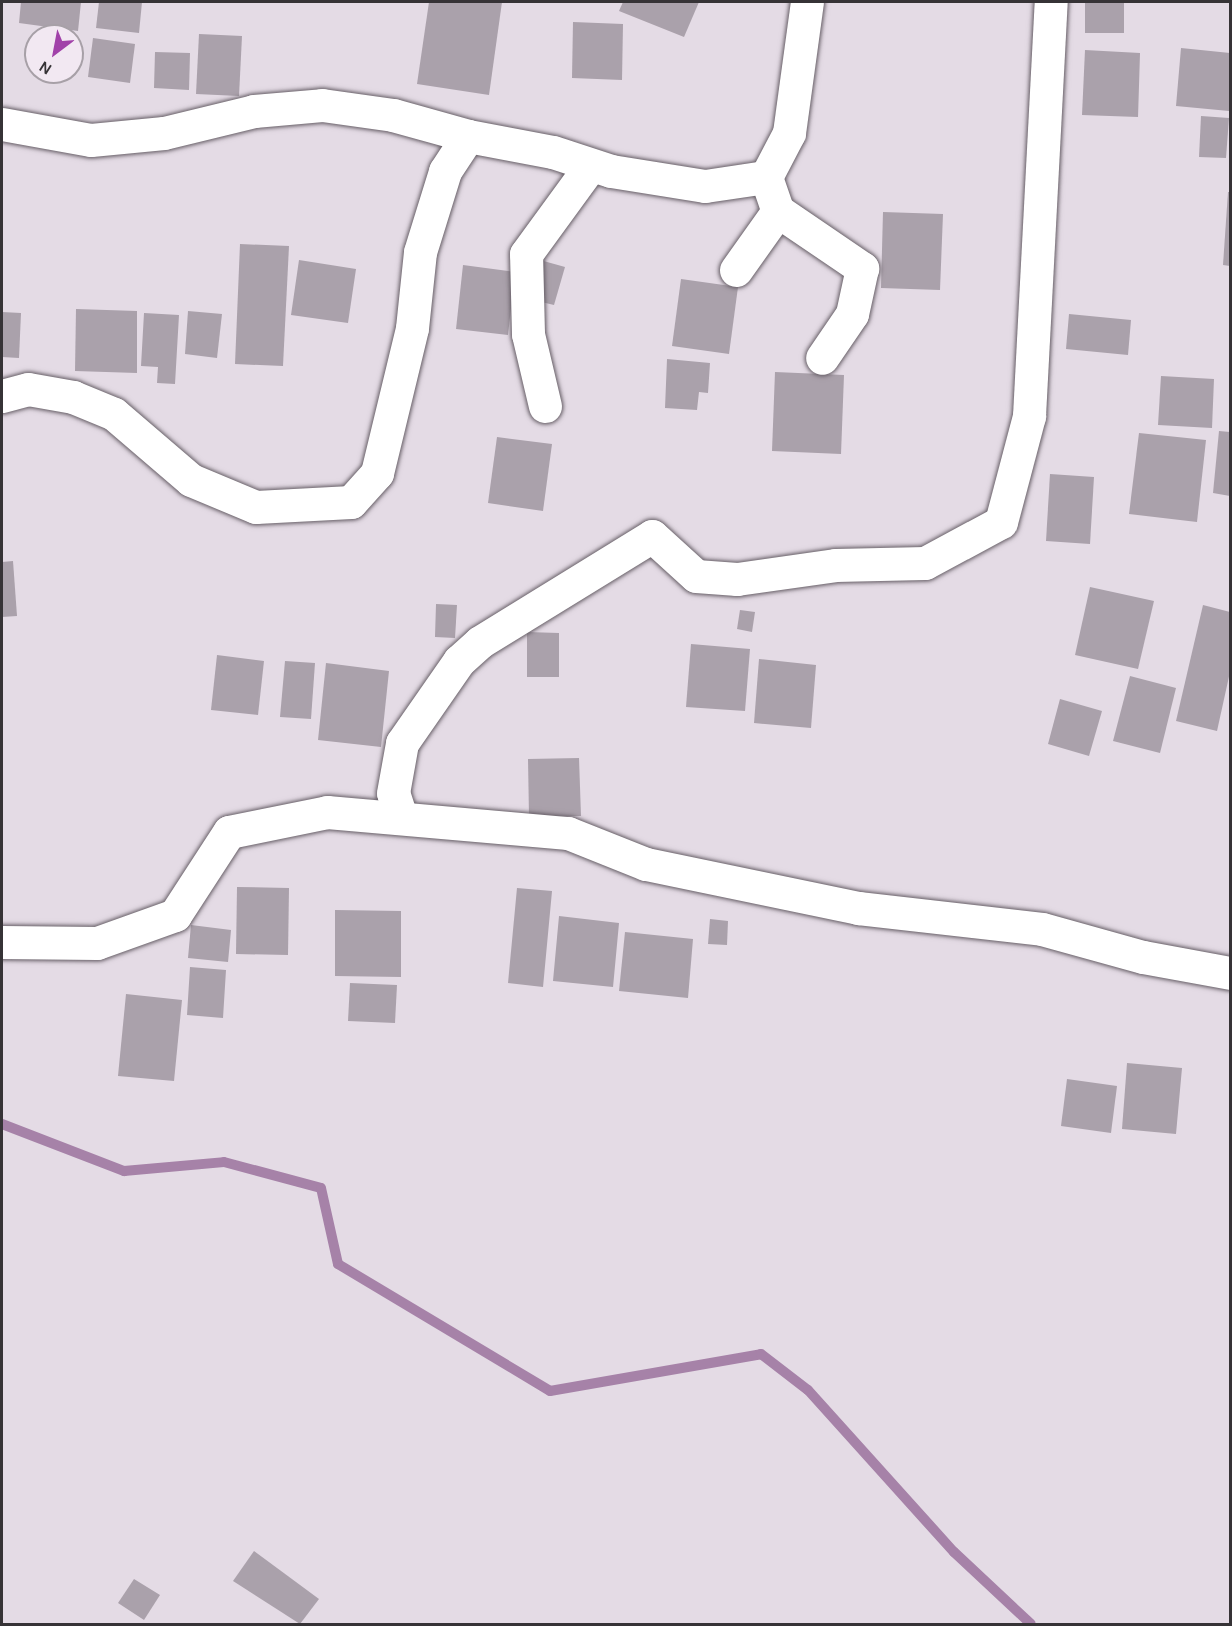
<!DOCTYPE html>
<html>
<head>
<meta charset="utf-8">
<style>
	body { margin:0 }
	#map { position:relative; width:1232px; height:1626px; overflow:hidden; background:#e4dbe5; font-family:Karla,sans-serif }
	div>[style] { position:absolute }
	.stream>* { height:10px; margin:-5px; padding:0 5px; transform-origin:5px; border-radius:5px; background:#a682a8 }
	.building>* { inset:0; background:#aaa1ab }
	.roads { filter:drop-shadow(0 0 2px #675f67) drop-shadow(0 0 2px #675f67) }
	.minor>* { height:33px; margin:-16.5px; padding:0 16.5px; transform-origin:16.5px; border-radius:16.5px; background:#fff }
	span { translate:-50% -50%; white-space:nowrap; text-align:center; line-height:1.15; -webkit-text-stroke:4.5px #f2e8f2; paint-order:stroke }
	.frame { position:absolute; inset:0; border:3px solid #363336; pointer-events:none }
	.north { position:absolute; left:24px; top:24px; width:60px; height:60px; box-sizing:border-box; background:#f2e8f2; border:2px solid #a7a0a7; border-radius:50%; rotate:212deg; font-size:16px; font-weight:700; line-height:24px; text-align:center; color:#363336 }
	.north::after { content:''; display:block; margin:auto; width:21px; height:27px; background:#a141a9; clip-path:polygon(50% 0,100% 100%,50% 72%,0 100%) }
</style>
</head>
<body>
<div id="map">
	<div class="stream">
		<i style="left:2px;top:1124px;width:131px;rotate:21.1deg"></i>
		<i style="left:124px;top:1171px;width:100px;rotate:-5.1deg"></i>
		<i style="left:224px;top:1162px;width:100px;rotate:15deg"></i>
		<i style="left:321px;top:1188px;width:78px;rotate:77.4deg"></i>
		<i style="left:338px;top:1264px;width:247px;rotate:30.9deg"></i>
		<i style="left:550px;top:1391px;width:214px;rotate:-9.9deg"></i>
		<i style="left:761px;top:1354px;width:59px;rotate:37.5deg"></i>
		<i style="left:808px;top:1390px;width:218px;rotate:48deg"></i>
		<i style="left:954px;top:1552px;width:105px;rotate:43.1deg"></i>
	</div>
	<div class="building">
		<i style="clip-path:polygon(21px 2px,81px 2px,78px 31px,19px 23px)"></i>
		<i style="clip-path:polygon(99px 2px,142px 2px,139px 33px,96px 28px)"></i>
		<i style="clip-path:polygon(429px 2px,502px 2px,489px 95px,417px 84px)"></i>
		<i style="clip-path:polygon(623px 2px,699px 2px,684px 37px,619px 11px)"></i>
		<i style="clip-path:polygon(1085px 2px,1124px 2px,1124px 33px,1085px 33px)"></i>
		<i style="clip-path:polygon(573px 22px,623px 24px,622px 80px,572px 78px)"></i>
		<i style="clip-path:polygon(199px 34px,242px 36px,239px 96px,196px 94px)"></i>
		<i style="clip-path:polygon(93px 38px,135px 44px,130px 83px,88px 77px)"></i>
		<i style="clip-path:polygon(1181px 48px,1230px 53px,1229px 111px,1176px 106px)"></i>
		<i style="clip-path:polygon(1085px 50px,1140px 53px,1138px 117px,1082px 115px)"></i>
		<i style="clip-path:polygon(155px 52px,190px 53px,189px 90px,154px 88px)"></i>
		<i style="clip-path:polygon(1201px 116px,1229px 118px,1226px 158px,1199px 157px)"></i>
		<i style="clip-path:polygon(1228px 192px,1230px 192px,1230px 266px,1223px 265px)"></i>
		<i style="clip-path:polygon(883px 212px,943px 214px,940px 290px,881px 288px)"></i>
		<i style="clip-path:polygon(240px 244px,289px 246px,283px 366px,235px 364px)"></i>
		<i style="clip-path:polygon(299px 260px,356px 269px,348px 323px,291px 315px)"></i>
		<i style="clip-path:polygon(540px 260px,565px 267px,554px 305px,529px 299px)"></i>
		<i style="clip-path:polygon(463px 265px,515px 272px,508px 335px,456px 329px)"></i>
		<i style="clip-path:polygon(681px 279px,738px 287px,729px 354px,672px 346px)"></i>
		<i style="clip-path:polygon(76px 309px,137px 311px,137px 373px,75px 371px)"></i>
		<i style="clip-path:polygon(188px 311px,222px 314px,217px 358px,185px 354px)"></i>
		<i style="clip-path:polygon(2px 312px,21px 313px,19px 358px,2px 357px)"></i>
		<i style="clip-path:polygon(144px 313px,179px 315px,175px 384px,157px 383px,158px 367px,141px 366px)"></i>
		<i style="clip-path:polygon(1069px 314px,1131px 320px,1128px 355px,1066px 349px)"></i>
		<i style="clip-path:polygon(667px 359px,710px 363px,708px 393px,699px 392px,697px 410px,665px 408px)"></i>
		<i style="clip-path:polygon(775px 372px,844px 375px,841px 454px,772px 451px)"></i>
		<i style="clip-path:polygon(1161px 376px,1214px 379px,1212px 428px,1158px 425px)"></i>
		<i style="clip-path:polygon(1219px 431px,1230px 432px,1230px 496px,1213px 493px)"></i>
		<i style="clip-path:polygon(1139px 433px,1206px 440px,1197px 522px,1129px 514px)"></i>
		<i style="clip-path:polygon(497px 437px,552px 444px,543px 511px,488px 503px)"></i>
		<i style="clip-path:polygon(1050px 474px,1094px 477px,1090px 544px,1046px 541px)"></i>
		<i style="clip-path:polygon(13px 561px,17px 616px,2px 617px,2px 562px)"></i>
		<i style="clip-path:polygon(1090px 587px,1154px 601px,1138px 669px,1075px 655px)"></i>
		<i style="clip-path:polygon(436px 604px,457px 605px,455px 638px,435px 637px)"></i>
		<i style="clip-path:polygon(1203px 605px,1230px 612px,1230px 672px,1217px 731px,1176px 721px)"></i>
		<i style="clip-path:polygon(740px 610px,755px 612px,752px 632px,737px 629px)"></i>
		<i style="clip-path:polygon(527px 632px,559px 633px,559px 677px,527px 677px)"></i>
		<i style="clip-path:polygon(691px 644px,750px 649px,745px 711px,686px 707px)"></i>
		<i style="clip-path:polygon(217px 655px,264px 661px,258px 715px,211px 710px)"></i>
		<i style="clip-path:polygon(759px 659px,816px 665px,811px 728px,754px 723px)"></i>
		<i style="clip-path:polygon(285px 661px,315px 663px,311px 719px,280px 717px)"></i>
		<i style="clip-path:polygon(326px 663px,389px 671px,381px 747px,318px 740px)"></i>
		<i style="clip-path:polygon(1130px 676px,1176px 688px,1160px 753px,1113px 741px)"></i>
		<i style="clip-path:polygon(1060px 699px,1102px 711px,1089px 756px,1048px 744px)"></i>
		<i style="clip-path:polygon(579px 758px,581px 816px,529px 816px,528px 759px)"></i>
		<i style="clip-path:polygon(237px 887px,289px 888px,288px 955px,236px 954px)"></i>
		<i style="clip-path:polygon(517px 888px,552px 891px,543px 987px,508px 983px)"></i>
		<i style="clip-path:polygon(335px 910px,401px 911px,401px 977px,335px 976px)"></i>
		<i style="clip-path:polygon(559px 916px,619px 923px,613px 987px,553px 981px)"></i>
		<i style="clip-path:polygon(710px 919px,728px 921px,727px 945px,708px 944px)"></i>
		<i style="clip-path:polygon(191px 925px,231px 930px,228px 962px,188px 958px)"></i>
		<i style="clip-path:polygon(625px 932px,693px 939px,688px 998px,619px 991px)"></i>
		<i style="clip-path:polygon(190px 967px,226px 970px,223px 1018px,187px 1015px)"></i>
		<i style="clip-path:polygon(350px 983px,397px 985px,395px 1023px,348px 1021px)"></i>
		<i style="clip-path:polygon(126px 994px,182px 1000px,174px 1081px,118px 1076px)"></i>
		<i style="clip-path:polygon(1127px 1063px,1182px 1068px,1176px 1134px,1122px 1129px)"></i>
		<i style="clip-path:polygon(1067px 1079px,1117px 1086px,1111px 1133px,1061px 1126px)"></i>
		<i style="clip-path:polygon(254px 1551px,319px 1599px,300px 1624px,233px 1581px)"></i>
		<i style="clip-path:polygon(134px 1579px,160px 1595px,144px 1620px,118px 1603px)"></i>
	</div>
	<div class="roads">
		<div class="minor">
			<i style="left:2px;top:124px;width:90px;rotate:10.2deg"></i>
			<i style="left:91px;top:140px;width:73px;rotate:-5.5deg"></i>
			<i style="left:164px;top:133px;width:93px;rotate:-13.7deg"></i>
			<i style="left:254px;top:111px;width:68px;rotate:-5deg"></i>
			<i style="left:322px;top:105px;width:72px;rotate:8deg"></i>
			<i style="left:393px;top:115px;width:78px;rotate:15.6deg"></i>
			<i style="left:766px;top:177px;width:36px;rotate:71deg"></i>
			<i style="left:778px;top:211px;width:102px;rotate:34.2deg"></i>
			<i style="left:862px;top:268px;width:47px;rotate:102.3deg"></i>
			<i style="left:852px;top:314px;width:53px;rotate:124.3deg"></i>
			<i style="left:736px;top:270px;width:72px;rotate:-54.6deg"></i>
			<i style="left:2px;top:396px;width:27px;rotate:-15deg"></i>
			<i style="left:28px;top:389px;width:46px;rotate:10.1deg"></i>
			<i style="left:73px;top:397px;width:44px;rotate:22.5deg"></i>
			<i style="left:114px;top:414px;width:101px;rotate:40.6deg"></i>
			<i style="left:191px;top:480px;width:70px;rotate:22.6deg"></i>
			<i style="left:256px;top:507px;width:95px;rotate:-3deg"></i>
			<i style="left:351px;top:502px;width:39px;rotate:-48deg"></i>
			<i style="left:377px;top:473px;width:149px;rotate:-76.4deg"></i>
			<i style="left:412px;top:328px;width:76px;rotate:-84deg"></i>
			<i style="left:420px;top:252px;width:85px;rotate:-72.8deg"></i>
			<i style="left:445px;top:171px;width:42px;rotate:-56.7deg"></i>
			<i style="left:468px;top:136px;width:86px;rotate:10.7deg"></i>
			<i style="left:553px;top:152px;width:61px;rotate:18.1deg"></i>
			<i style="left:611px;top:171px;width:95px;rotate:9.1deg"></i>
			<i style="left:705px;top:186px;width:62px;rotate:-8.4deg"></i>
			<i style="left:766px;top:177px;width:50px;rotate:-62.4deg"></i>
			<i style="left:789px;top:133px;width:132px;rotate:-82.2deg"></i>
			<i style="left:545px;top:406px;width:74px;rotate:-103.3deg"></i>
			<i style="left:528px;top:334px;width:80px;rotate:-91.4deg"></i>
			<i style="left:526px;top:254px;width:110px;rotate:-53.9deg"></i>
			<i style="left:401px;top:817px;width:25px;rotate:-108deg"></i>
			<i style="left:393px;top:793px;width:51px;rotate:-79.8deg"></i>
			<i style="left:402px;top:743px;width:100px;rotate:-55.2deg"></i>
			<i style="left:459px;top:661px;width:28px;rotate:-42deg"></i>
			<i style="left:480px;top:642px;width:202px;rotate:-31.6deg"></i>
			<i style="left:652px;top:536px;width:59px;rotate:42.3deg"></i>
			<i style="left:696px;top:576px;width:41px;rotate:4.2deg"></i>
			<i style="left:737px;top:579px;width:99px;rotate:-8.1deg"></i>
			<i style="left:835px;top:565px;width:90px;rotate:-1.3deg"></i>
			<i style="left:925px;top:563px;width:86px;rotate:-28.3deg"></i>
			<i style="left:1001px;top:522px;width:110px;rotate:-75.2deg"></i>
			<i style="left:1029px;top:416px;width:415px;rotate:-87deg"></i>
			<i style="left:2px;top:942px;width:95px;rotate:0.6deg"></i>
			<i style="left:97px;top:943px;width:83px;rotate:-19.7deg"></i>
			<i style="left:175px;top:915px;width:99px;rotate:-57deg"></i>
			<i style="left:229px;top:832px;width:100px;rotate:-11.5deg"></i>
			<i style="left:327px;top:812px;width:242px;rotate:5deg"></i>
			<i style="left:568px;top:833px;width:84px;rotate:21.7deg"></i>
			<i style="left:646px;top:864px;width:217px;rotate:11.7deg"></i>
			<i style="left:858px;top:908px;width:185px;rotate:6.5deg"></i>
			<i style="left:1042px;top:929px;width:105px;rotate:15.5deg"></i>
			<i style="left:1143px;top:957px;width:88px;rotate:10.4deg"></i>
		</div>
	</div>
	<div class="frame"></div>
	<div class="north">N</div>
</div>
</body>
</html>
